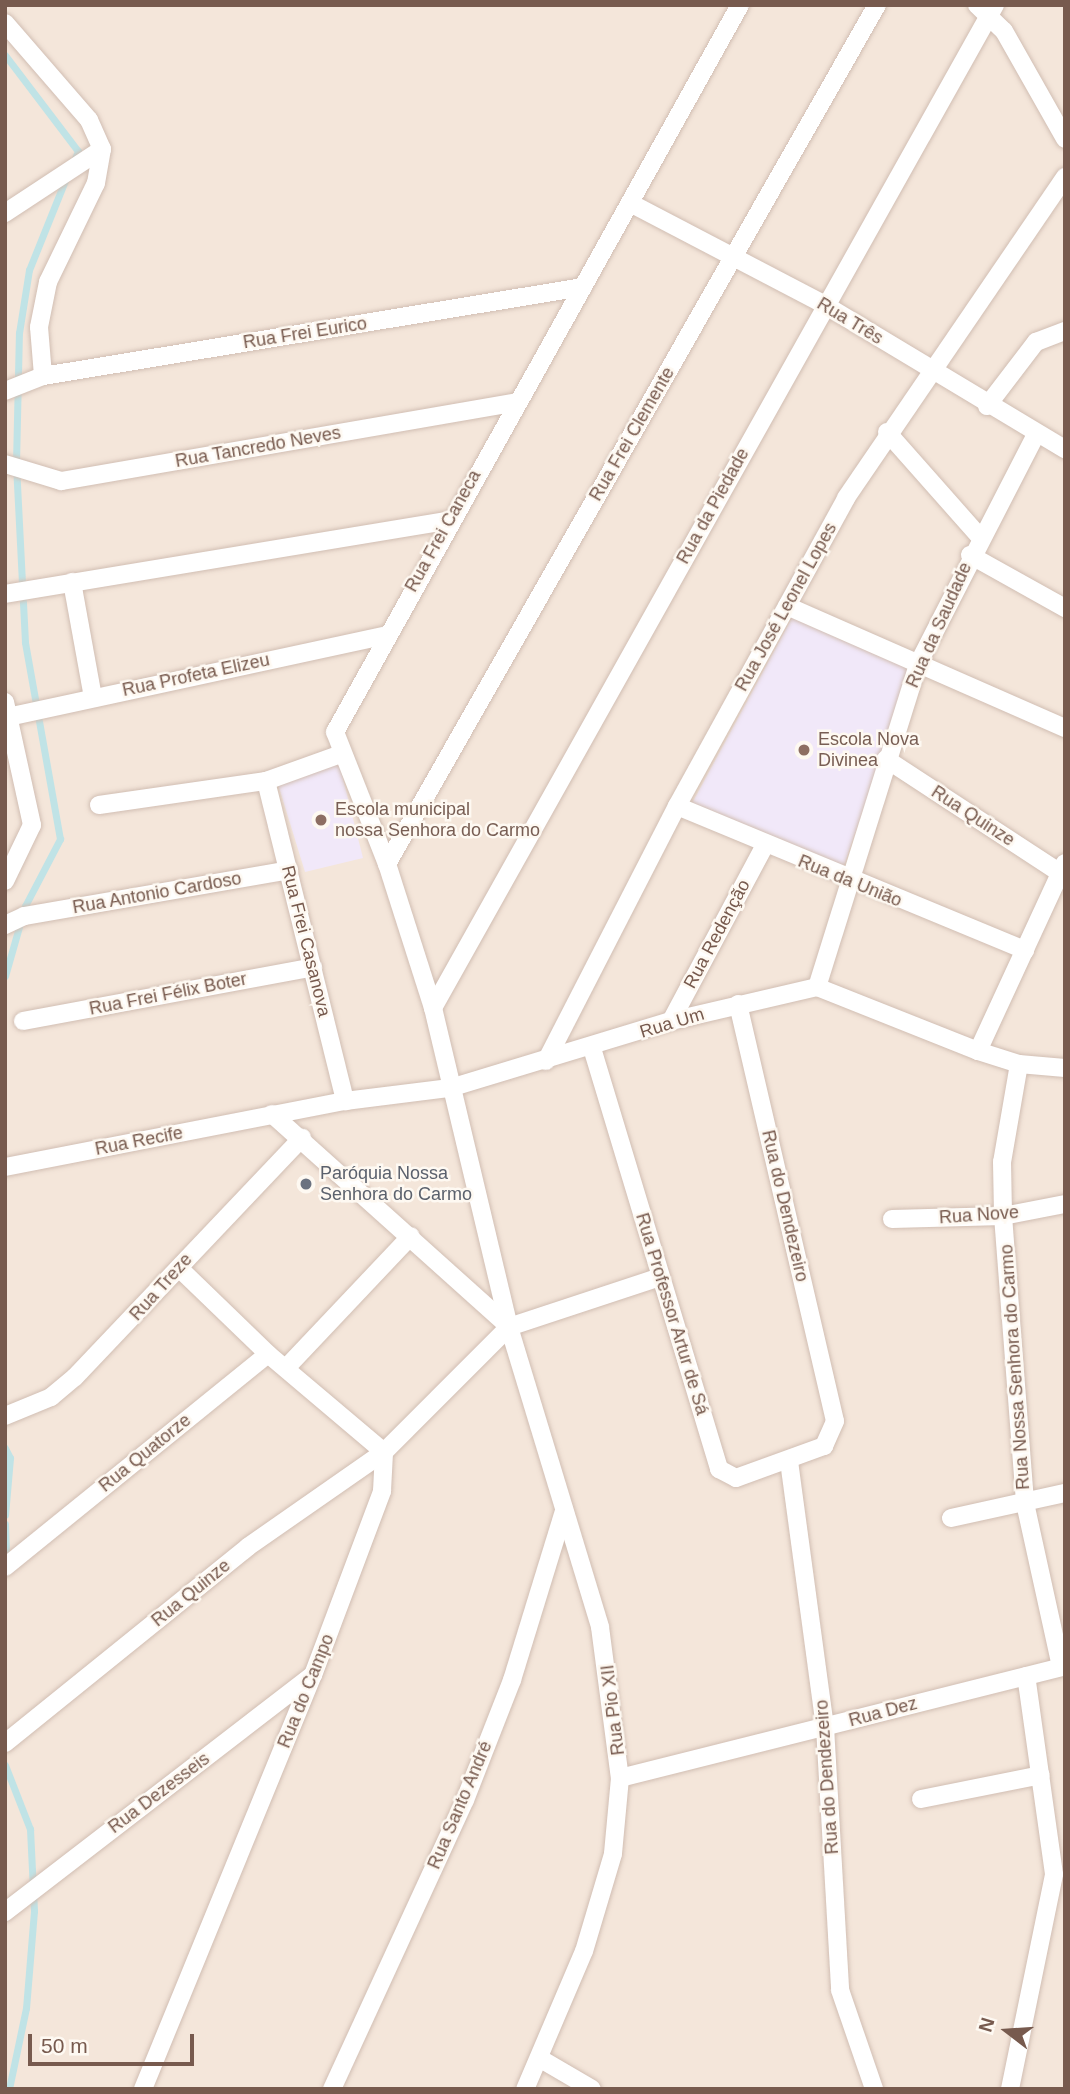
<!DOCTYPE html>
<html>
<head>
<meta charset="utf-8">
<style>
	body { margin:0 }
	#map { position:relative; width:1070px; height:2094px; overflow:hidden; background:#fcf4eb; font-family:Helvetica,sans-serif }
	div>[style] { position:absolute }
	.residential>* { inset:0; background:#f4e6da }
	.education>* { inset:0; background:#f1e8f9 }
	.stream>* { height:7px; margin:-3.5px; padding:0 3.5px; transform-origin:3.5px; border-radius:3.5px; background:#c0e3e6 }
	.roads { filter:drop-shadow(0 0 2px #d1beb3) drop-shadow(0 0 2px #d1beb3) }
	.street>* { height:18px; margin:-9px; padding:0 9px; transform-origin:9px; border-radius:9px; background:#fff }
	.dots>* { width:19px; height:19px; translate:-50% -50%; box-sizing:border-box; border:4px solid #fef9f2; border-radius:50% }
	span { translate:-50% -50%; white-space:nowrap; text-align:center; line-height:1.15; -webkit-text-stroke:5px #fef9f2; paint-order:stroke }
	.street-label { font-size:18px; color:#775a4e }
	.education-label { font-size:18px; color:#785e54 }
	.left { translate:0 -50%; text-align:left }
	.worship-label { font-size:18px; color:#5b616d }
	.frame { position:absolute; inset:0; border:7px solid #775a4e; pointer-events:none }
	.north { position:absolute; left:972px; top:1996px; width:70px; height:70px; -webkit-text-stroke:5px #fef9f2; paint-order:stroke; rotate:287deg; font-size:19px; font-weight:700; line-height:28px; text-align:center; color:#775a4e }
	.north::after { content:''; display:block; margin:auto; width:24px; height:32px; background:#775a4e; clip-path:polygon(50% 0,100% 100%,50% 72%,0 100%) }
	.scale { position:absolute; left:28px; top:2034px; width:166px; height:32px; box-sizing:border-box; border:4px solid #775a4e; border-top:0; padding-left:9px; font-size:21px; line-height:24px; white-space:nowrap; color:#775a4e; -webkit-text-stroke:5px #fef9f2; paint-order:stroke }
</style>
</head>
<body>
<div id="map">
	<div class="residential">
		<i style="clip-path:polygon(5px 5px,1065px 5px,1065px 2089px,5px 2089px)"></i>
	</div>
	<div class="education">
		<i style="clip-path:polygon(793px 616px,913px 666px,842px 871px,690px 807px)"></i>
		<i style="clip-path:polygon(339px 763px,363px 858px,305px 872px,277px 781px)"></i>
	</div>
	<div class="stream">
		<i style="left:5px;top:55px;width:121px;rotate:52.8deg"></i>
		<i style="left:78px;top:151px;width:13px;rotate:113deg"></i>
		<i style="left:5px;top:976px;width:73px;rotate:-74.1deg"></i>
		<i style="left:25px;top:906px;width:76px;rotate:-62.4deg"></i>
		<i style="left:60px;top:839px;width:200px;rotate:-100.1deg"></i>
		<i style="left:25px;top:642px;width:179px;rotate:-92.9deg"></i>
		<i style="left:16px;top:463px;width:130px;rotate:-88.7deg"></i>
		<i style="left:19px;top:333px;width:64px;rotate:-81deg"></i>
		<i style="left:29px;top:270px;width:99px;rotate:-68.1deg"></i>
		<i style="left:5px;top:1448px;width:11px;rotate:63deg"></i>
		<i style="left:10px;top:1458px;width:57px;rotate:95deg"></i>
		<i style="left:5px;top:1524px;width:37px;rotate:88deg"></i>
		<i style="left:5px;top:1765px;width:69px;rotate:68.7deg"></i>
		<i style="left:30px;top:1829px;width:82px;rotate:87.2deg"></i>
		<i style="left:34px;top:1911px;width:97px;rotate:94.7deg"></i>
		<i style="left:26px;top:2008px;width:83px;rotate:101.9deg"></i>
	</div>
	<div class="roads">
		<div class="street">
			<i style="left:977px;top:5px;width:37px;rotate:44deg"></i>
			<i style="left:1004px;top:31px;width:124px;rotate:60.5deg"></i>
			<i style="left:5px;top:23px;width:128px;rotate:49.1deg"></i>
			<i style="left:89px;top:120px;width:32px;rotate:66deg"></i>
			<i style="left:102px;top:149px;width:35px;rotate:100deg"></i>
			<i style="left:96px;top:183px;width:110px;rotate:115.9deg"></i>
			<i style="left:48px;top:282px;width:46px;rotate:101.3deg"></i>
			<i style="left:39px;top:327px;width:49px;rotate:85.3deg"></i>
			<i style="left:630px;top:203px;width:220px;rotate:27.6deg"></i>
			<i style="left:825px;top:305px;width:280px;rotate:31deg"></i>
			<i style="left:5px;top:213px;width:116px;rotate:-33.4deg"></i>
			<i style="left:5px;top:391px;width:41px;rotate:-21.5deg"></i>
			<i style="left:43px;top:376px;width:547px;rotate:-9.36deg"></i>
			<i style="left:987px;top:406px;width:81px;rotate:-52.6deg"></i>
			<i style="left:1036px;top:342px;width:31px;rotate:-21deg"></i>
			<i style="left:887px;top:432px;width:139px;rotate:48.5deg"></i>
			<i style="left:5px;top:464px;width:59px;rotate:16.9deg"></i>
			<i style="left:61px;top:481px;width:460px;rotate:-9.8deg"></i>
			<i style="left:970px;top:555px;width:109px;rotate:29.2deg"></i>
			<i style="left:72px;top:582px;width:117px;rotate:79.7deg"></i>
			<i style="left:5px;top:594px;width:451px;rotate:-9.4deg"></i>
			<i style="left:787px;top:606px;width:304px;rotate:23.7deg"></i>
			<i style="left:5px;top:702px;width:126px;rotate:77.6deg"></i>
			<i style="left:32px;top:825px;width:62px;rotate:115.7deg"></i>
			<i style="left:8px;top:717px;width:385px;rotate:-12.2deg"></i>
			<i style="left:886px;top:759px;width:208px;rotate:33.2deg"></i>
			<i style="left:266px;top:781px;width:330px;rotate:76.1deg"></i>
			<i style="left:99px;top:805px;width:169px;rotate:-8.2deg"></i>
			<i style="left:266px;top:781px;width:80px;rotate:-19.8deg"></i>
			<i style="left:677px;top:806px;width:377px;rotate:22.5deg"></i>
			<i style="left:387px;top:864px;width:989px;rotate:-60.3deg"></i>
			<i style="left:5px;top:925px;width:21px;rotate:-25deg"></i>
			<i style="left:24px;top:916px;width:269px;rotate:-9.8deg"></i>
			<i style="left:817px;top:987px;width:341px;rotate:-72.6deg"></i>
			<i style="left:919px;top:662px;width:256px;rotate:-62.8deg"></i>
			<i style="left:433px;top:1008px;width:1150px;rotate:-60.74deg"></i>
			<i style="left:23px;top:1021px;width:295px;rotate:-10.5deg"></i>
			<i style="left:671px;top:1021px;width:197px;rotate:-61.9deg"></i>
			<i style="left:592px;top:1048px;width:440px;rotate:73.2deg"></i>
			<i style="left:719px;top:1469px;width:19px;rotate:28deg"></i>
			<i style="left:736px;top:1478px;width:94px;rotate:-20deg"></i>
			<i style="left:824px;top:1446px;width:27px;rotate:-66deg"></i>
			<i style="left:835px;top:1421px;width:428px;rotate:-103.1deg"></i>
			<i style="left:978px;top:1051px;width:207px;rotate:-65.2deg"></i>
			<i style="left:546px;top:1061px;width:287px;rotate:-62.8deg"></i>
			<i style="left:677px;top:806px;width:351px;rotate:-61.2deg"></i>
			<i style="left:846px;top:498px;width:389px;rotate:-55.7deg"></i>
			<i style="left:1019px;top:1064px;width:99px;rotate:99.8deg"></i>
			<i style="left:1002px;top:1162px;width:54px;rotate:88.9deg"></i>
			<i style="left:1003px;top:1216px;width:288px;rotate:85.6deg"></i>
			<i style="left:1025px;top:1503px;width:168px;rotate:77.6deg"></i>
			<i style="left:272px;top:1114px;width:319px;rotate:41.9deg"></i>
			<i style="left:509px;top:1327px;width:313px;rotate:73.1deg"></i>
			<i style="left:600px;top:1627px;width:152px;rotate:82.5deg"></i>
			<i style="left:620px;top:1778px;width:76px;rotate:95.3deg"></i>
			<i style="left:613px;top:1854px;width:101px;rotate:106.6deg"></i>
			<i style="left:584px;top:1951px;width:150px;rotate:113.1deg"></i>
			<i style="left:5px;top:1167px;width:346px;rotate:-11deg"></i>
			<i style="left:345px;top:1101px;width:106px;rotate:-7.1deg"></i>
			<i style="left:450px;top:1088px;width:231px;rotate:-16.9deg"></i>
			<i style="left:671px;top:1021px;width:150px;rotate:-13.1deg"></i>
			<i style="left:817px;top:987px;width:173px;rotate:21.7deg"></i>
			<i style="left:978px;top:1051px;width:43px;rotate:17.6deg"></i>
			<i style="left:1019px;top:1064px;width:46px;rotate:5deg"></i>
			<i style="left:892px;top:1219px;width:111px;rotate:-1.5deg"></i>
			<i style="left:1003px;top:1216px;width:63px;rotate:-11deg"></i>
			<i style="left:179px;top:1268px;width:124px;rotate:44deg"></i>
			<i style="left:509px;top:1327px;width:328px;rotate:-103.4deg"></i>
			<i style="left:433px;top:1008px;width:151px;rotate:-107.7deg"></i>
			<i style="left:387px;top:864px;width:142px;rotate:-111.5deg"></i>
			<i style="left:335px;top:732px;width:832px;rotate:-60.88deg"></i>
			<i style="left:287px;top:1367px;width:180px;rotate:-46.6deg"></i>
			<i style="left:5px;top:1416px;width:50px;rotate:-22.4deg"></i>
			<i style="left:51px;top:1397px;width:31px;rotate:-40deg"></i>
			<i style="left:75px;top:1377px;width:330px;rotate:-46.5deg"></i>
			<i style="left:789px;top:1461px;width:268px;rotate:82.3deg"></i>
			<i style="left:825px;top:1727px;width:263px;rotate:86.7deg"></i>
			<i style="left:840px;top:1990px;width:105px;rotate:71deg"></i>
			<i style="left:951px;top:1518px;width:117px;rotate:-12.4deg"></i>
			<i style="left:5px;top:1567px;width:338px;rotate:-39deg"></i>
			<i style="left:268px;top:1354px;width:152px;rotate:40.2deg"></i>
			<i style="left:384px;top:1452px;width:166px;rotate:145.1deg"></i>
			<i style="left:248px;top:1547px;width:312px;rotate:141.1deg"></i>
			<i style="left:620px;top:1778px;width:459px;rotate:-14.1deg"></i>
			<i style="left:921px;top:1799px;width:122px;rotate:-11.3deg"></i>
			<i style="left:5px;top:1912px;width:389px;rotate:-37.6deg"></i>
			<i style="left:539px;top:2058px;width:61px;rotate:30.3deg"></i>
			<i style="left:143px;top:2089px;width:448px;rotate:-67.7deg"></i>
			<i style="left:313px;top:1675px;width:197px;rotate:-69.4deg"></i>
			<i style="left:382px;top:1491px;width:39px;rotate:-87deg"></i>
			<i style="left:384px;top:1452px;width:177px;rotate:-45deg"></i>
			<i style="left:509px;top:1327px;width:159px;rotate:-18.3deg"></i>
			<i style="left:332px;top:2089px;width:318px;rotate:-65.3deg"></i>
			<i style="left:465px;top:1800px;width:129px;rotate:-68.6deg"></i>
			<i style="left:512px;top:1680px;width:177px;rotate:-72.9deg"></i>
			<i style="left:1010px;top:2089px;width:219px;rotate:-78.4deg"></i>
			<i style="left:1054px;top:1874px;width:200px;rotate:-98deg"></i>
		</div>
	</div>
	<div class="dots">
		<i style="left:804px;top:750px;background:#8d6e63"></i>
		<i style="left:321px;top:820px;background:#8d6e63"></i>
		<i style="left:306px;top:1184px;background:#6b7280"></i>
	</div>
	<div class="street-label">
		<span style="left:850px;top:321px;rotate:31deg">Rua Três</span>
		<span style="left:305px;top:333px;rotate:-9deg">Rua Frei Eurico</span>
		<span style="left:632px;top:434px;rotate:-60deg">Rua Frei Clemente</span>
		<span style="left:258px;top:447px;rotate:-10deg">Rua Tancredo Neves</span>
		<span style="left:713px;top:506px;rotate:-61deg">Rua da Piedade</span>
		<span style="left:443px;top:531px;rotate:-61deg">Rua Frei Caneca</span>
		<span style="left:786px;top:607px;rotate:-61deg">Rua José Leonel Lopes</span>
		<span style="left:939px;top:625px;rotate:-66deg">Rua da Saudade</span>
		<span style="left:196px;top:675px;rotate:-12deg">Rua Profeta Elizeu</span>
		<span style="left:973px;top:816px;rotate:33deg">Rua Quinze</span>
		<span style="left:850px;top:881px;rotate:22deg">Rua da União</span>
		<span style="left:157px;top:893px;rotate:-10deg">Rua Antonio Cardoso</span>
		<span style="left:717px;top:934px;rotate:-62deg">Rua Redenção</span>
		<span style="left:306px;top:941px;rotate:76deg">Rua Frei Casanova</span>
		<span style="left:168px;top:994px;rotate:-11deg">Rua Frei Félix Boter</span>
		<span style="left:672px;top:1023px;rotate:-17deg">Rua Um</span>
		<span style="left:139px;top:1141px;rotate:-11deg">Rua Recife</span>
		<span style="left:785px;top:1206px;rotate:77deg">Rua do Dendezeiro</span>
		<span style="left:979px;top:1215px;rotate:-4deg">Rua Nove</span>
		<span style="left:161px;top:1287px;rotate:-48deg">Rua Treze</span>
		<span style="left:672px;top:1314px;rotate:73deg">Rua Professor Artur de Sá</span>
		<span style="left:1015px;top:1367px;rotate:-94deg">Rua Nossa Senhora do Carmo</span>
		<span style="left:145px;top:1453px;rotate:-39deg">Rua Quatorze</span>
		<span style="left:191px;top:1593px;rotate:-39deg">Rua Quinze</span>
		<span style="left:306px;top:1691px;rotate:-68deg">Rua do Campo</span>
		<span style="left:613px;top:1710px;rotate:-97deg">Rua Pio XII</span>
		<span style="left:883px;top:1712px;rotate:-15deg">Rua Dez</span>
		<span style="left:827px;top:1777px;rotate:-94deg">Rua do Dendezeiro</span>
		<span style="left:159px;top:1793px;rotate:-37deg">Rua Dezesseis</span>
		<span style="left:460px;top:1805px;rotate:-67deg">Rua Santo André</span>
	</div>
	<div class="education-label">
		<span class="left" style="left:818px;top:750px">Escola Nova<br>Divinea</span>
		<span class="left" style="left:335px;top:820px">Escola municipal<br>nossa Senhora do Carmo</span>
	</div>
	<div class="worship-label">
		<span class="left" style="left:320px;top:1184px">Paróquia Nossa<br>Senhora do Carmo</span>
	</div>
	<div class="frame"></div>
	<div class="north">N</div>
	<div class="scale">50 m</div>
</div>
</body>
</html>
